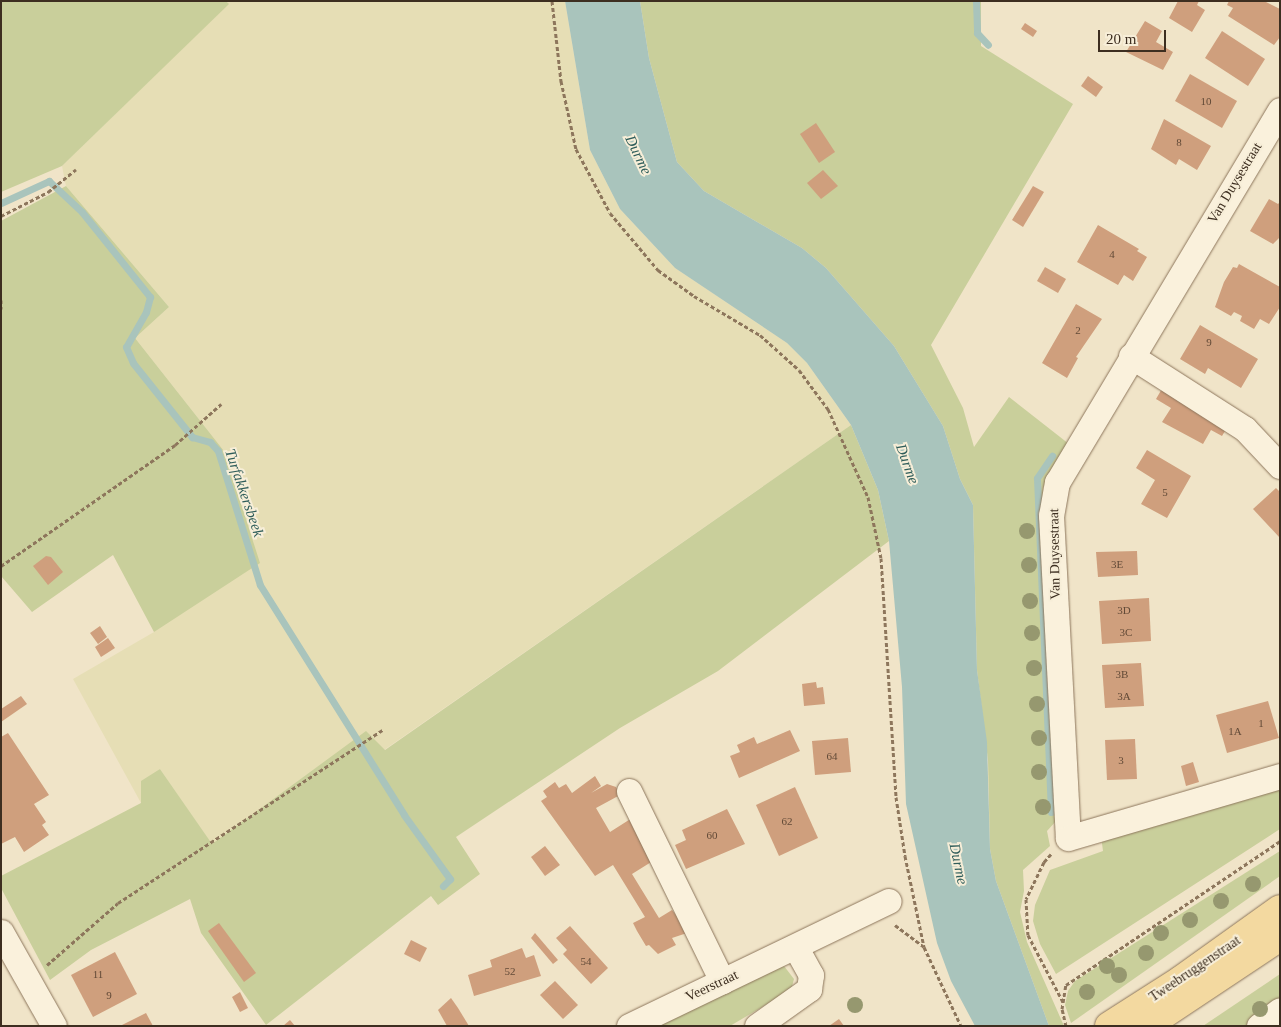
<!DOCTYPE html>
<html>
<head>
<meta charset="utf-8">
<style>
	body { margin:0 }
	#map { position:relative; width:1281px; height:1027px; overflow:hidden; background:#f0e4c8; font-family:"Times New Roman",serif }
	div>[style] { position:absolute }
	.farmland>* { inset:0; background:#e6deb5 }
	.green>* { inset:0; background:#c9cf9b }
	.water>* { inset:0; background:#a9c4bc }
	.stream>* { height:7px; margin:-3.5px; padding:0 3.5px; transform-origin:3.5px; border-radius:3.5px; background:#a9c4bc }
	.building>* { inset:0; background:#cf9f7d }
	.path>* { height:3px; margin-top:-1.5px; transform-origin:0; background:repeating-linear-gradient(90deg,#8d765c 0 4px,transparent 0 6.5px) }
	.roads { filter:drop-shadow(0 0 1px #8d765c) drop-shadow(0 0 1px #8d765c) }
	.minor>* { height:25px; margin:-12.5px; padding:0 12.5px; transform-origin:12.5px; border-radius:12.5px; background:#faf1dc }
	.major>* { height:28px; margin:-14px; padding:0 14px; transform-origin:14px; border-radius:14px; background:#f3d9a0 }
	.trees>* { width:16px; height:16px; margin:-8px; border-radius:50%; background:#96986f }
	span { translate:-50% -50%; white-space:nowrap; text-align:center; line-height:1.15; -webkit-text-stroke:4px #f7eed8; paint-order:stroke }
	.number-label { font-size:11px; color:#624a37 }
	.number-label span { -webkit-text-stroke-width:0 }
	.street-label { font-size:14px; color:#3d2e20 }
	.water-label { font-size:15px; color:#2f5d5a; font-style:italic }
	.frame { position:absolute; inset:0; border:2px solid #3d2e20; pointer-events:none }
	.scale { position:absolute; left:1098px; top:30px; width:68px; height:22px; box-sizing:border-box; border:2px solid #3d2e20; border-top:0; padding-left:6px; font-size:15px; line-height:18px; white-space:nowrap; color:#3d2e20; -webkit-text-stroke:4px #f7eed8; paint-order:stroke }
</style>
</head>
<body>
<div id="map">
	<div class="farmland">
		<i style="clip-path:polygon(227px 1px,565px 1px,590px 150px,620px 209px,675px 268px,787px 343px,807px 363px,851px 425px,384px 750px,366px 732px,212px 845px,160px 769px,141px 803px,73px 679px,154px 632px,224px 451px,135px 338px,169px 307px,66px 186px,62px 166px,228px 4px)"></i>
	</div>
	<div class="green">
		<i style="clip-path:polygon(1px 1px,226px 1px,229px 4px,62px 166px,1px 192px)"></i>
		<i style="clip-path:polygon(640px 1px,981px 1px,981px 46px,1073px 104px,931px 345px,963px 408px,974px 447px,1009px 397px,1069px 444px,1043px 488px,1057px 820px,1047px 831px,1050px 846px,1023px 870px,1024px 891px,1020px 912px,1027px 942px,1064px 1026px,1049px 1026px,996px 881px,990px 849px,988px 760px,977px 670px,973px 505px,960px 479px,943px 426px,894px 346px,826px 268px,802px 248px,704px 191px,677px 162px,649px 58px)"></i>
		<i style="clip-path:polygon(66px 186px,169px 307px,135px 338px,224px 451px,260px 563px,154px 632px,113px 555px,32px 612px,1px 576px,1px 221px)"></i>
		<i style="clip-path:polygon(851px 425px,878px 490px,889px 541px,718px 671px,620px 728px,456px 837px,480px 874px,438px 905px,431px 896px,266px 1025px,201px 933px,190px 899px,91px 950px,50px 980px,1px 888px,1px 876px,141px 803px,141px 781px,160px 769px,212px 844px,366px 731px,385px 750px)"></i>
		<i style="clip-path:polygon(1280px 783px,1280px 829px,1056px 974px,1040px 944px,1033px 921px,1035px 905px,1050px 870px,1103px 851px,1101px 836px)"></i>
		<i style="clip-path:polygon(1280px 851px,1280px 876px,1071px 1023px,1065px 1005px,1068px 991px,1075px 981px)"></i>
		<i style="clip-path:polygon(784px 966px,794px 979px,791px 990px,730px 1026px,654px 1026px)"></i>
		<i style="clip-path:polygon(1280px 974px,1280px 1002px,1248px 1026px,1203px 1026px)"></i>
	</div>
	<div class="water">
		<i style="clip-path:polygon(565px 1px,640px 1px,649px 58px,677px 162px,704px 191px,802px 248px,826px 268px,894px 346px,943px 426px,960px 479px,973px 505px,977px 670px,987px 742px,990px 849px,996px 881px,1049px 1026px,975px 1026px,951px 981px,937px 943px,906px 804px,902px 687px,889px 541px,878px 490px,851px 425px,807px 363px,787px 343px,675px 268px,620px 209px,590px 150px)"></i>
	</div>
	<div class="stream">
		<i style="left:976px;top:1px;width:32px;rotate:88deg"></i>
		<i style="left:977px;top:33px;width:16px;rotate:47deg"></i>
		<i style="left:1px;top:203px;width:53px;rotate:-24.6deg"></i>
		<i style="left:49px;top:181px;width:45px;rotate:43.2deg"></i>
		<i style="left:82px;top:212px;width:109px;rotate:51.3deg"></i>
		<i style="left:150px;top:297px;width:16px;rotate:105deg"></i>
		<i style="left:146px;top:312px;width:40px;rotate:119.7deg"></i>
		<i style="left:126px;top:347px;width:17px;rotate:66deg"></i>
		<i style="left:133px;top:363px;width:95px;rotate:51.4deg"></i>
		<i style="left:192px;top:437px;width:19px;rotate:16deg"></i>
		<i style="left:210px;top:442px;width:12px;rotate:48deg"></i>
		<i style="left:218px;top:451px;width:140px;rotate:72.6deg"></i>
		<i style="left:260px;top:585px;width:271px;rotate:57.9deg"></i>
		<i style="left:404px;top:815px;width:79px;rotate:54.3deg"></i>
		<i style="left:450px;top:879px;width:10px;rotate:135deg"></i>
		<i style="left:1051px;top:812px;width:334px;rotate:-92.4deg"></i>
		<i style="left:1037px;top:478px;width:27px;rotate:-56deg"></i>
	</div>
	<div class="building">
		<i style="clip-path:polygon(1178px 1px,1199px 1px,1197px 5px,1205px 10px,1192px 32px,1169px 18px)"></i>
		<i style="clip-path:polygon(1229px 1px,1264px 1px,1280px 9px,1280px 37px,1274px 45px,1228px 16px,1233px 8px,1227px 5px)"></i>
		<i style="clip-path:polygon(1145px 21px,1162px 31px,1156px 42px,1173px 52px,1163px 70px,1126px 52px)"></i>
		<i style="clip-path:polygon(1025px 23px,1037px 31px,1033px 37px,1021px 29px)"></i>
		<i style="clip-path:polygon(1222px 31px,1265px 59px,1248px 86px,1205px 58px)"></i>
		<i style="clip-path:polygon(1190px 74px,1237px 101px,1222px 128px,1175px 101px)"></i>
		<i style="clip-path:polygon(1088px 76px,1103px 87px,1096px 97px,1081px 86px)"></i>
		<i style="clip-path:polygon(1164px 119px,1211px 146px,1197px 170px,1179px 159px,1176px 165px,1151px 149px)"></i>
		<i style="clip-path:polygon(816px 123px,835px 152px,819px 163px,800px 134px)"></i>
		<i style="clip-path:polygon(823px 170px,838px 186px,821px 199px,807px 183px)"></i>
		<i style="clip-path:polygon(1033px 186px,1044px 192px,1023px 227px,1012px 220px)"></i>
		<i style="clip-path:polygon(1269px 199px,1278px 204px,1280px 202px,1280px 237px,1273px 244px,1250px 231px)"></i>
		<i style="clip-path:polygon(1098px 225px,1139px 249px,1137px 251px,1147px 257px,1133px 281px,1124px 275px,1118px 285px,1077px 262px)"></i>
		<i style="clip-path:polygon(1239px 264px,1280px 287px,1280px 307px,1269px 324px,1260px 319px,1254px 329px,1240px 321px,1242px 316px,1234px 312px,1231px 316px,1215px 307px,1224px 282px,1233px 267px,1237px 268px)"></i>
		<i style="clip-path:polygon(1045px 267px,1066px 279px,1058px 293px,1037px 281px)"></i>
		<i style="clip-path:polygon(1076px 304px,1102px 319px,1076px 357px,1078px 358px,1067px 378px,1042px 363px)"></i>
		<i style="clip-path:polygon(1200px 325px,1258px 359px,1241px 388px,1208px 368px,1205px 374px,1180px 359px)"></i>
		<i style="clip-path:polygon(1163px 387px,1228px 426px,1222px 436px,1211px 430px,1203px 444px,1162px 422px,1171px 408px,1156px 399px)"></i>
		<i style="clip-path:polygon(1147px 450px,1191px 476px,1167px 518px,1141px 504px,1155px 480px,1136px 468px)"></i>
		<i style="clip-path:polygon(1276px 488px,1280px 492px,1280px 538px,1253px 509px)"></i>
		<i style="clip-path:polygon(1137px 551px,1138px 575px,1098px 577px,1096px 552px)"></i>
		<i style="clip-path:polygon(46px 556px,51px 557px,63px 572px,48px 585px,33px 566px)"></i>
		<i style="clip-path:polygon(1149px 598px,1151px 641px,1102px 644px,1099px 601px)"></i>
		<i style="clip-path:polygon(100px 626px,107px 637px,98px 644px,90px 633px)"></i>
		<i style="clip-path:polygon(108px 638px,115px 648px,101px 657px,95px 647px)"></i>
		<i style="clip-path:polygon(1141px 663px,1144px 706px,1105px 708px,1102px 665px)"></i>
		<i style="clip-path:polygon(816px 682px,817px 688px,823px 687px,825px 704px,804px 706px,802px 684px)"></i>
		<i style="clip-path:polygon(21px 696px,27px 704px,1px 722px,1px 709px)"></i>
		<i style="clip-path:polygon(1268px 701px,1279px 738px,1227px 753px,1216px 715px)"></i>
		<i style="clip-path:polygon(790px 730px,800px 751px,739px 778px,730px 756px,740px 752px,737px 745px,754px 737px,757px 744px)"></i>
		<i style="clip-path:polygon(8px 733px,49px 795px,34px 804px,46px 822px,42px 825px,49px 835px,24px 852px,15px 837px,1px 844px,1px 737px)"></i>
		<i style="clip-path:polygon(848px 738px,851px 772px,815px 775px,812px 741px)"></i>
		<i style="clip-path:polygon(1135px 739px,1137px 779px,1107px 780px,1105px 740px)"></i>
		<i style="clip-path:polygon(1193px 762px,1199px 782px,1186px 786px,1181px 766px)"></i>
		<i style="clip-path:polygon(595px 776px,601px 786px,591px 793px,607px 784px,616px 787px,620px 795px,596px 808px,610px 832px,632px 818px,656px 859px,632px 874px,659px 918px,672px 910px,690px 932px,672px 938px,676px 945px,658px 954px,649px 945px,646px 946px,637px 931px,633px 923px,645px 917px,613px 865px,595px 876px,541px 801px,547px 797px,543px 791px,555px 782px,559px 788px,566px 784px,572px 793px)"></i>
		<i style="clip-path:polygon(795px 787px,818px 838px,779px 856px,756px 805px)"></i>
		<i style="clip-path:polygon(727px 809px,745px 844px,686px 869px,675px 845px,686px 840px,682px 830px)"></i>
		<i style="clip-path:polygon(545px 846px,560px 865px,545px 876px,531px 857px)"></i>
		<i style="clip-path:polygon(219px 923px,256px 973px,244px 982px,208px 931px)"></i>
		<i style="clip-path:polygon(570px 926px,608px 968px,591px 984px,563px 954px,567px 950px,556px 938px)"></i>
		<i style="clip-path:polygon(535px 933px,558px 960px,553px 964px,531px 938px)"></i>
		<i style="clip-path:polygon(411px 940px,427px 948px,420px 962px,404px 954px)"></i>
		<i style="clip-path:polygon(522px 948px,526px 958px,534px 955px,541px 976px,474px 996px,468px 975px,492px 967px,490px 960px)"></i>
		<i style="clip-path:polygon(115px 952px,137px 994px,93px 1017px,71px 975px)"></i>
		<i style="clip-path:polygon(555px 981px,578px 1005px,563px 1019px,540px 995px)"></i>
		<i style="clip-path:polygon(240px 992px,248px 1008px,240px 1012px,232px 997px)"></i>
		<i style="clip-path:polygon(451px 998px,458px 1008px,469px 1026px,447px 1026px,438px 1010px)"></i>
		<i style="clip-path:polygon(146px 1013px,153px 1026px,120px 1026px)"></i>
		<i style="clip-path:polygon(839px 1019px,844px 1026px,829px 1026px)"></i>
		<i style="clip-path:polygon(290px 1020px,295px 1026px,283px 1026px)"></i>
	</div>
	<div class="path">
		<i style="left:552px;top:1px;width:81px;rotate:83.6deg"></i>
		<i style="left:561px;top:81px;width:70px;rotate:77.6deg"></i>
		<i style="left:576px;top:149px;width:72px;rotate:62deg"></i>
		<i style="left:610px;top:213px;width:75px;rotate:49.9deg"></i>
		<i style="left:658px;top:270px;width:44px;rotate:35.8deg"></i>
		<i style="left:694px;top:296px;width:77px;rotate:30.6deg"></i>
		<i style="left:760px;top:335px;width:52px;rotate:41.9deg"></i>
		<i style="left:799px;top:370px;width:49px;rotate:53.4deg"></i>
		<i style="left:828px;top:409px;width:97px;rotate:65.6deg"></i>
		<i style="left:868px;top:497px;width:62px;rotate:78deg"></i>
		<i style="left:881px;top:558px;width:239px;rotate:86.4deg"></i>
		<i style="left:896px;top:797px;width:60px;rotate:81.3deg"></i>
		<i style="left:905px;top:856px;width:93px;rotate:78.2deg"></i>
		<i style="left:924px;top:947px;width:87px;rotate:64.9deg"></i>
		<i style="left:1px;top:216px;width:53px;rotate:-27.1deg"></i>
		<i style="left:48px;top:192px;width:36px;rotate:-39deg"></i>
		<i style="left:1px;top:300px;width:9px;rotate:90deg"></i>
		<i style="left:1px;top:566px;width:212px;rotate:-34.8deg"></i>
		<i style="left:175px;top:445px;width:62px;rotate:-41.7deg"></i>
		<i style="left:1051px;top:854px;width:11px;rotate:131deg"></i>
		<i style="left:1044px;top:862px;width:41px;rotate:115.9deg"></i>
		<i style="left:1026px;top:899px;width:36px;rotate:87deg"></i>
		<i style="left:1028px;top:935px;width:76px;rotate:62.4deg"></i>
		<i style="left:895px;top:925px;width:36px;rotate:37deg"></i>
		<i style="left:47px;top:965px;width:94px;rotate:-41.1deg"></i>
		<i style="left:118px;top:903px;width:316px;rotate:-33.2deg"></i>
		<i style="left:1066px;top:1026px;width:17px;rotate:-103deg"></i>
		<i style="left:1062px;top:1009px;width:24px;rotate:-81deg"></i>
		<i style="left:1066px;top:985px;width:258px;rotate:-33.9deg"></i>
	</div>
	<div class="roads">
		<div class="minor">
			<i style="left:1280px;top:110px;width:434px;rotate:120.9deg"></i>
			<i style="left:1057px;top:482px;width:34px;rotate:100deg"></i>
			<i style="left:1051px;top:515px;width:323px;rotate:87deg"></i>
			<i style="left:1068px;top:838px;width:221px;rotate:-16.3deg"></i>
			<i style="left:1131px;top:356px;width:135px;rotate:32.6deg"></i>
			<i style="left:1245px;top:429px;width:51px;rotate:46.6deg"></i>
			<i style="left:629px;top:791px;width:212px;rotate:63.9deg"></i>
			<i style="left:1px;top:932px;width:108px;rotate:60.6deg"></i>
			<i style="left:629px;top:1026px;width:288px;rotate:-25.7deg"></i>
			<i style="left:757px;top:1026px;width:64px;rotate:-35.4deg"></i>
			<i style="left:809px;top:989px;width:14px;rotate:-82deg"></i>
			<i style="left:811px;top:975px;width:31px;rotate:-119deg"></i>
			<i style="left:1259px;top:1026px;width:26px;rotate:-37deg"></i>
		</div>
		<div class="major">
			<i style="left:1109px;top:1026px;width:85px;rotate:-32.6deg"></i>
			<i style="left:1181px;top:980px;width:122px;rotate:-35.6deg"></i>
			<i style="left:1146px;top:1026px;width:161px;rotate:-33.6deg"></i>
		</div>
	</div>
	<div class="trees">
		<i style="left:1027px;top:531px"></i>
		<i style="left:1029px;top:565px"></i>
		<i style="left:1030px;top:601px"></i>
		<i style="left:1032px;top:633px"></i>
		<i style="left:1034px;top:668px"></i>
		<i style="left:1037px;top:704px"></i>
		<i style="left:1039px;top:738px"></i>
		<i style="left:1039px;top:772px"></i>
		<i style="left:1043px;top:807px"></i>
		<i style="left:1253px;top:884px"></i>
		<i style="left:1221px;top:901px"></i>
		<i style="left:1190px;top:920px"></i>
		<i style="left:1161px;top:933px"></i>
		<i style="left:1146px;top:953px"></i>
		<i style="left:1107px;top:966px"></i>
		<i style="left:1119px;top:975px"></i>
		<i style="left:1087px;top:992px"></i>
		<i style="left:855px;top:1005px"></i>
		<i style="left:1260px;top:1009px"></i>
	</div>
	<div class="number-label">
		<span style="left:1206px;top:101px">10</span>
		<span style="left:1179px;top:142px">8</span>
		<span style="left:1112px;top:254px">4</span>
		<span style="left:1078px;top:330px">2</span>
		<span style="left:1209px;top:342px">9</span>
		<span style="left:1165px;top:492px">5</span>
		<span style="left:1117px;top:564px">3E</span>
		<span style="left:1124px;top:610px">3D</span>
		<span style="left:1126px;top:632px">3C</span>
		<span style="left:1122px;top:674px">3B</span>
		<span style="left:1124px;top:696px">3A</span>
		<span style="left:1261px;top:723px">1</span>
		<span style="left:1235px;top:731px">1A</span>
		<span style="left:832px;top:756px">64</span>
		<span style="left:1121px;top:760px">3</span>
		<span style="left:787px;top:821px">62</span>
		<span style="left:712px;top:835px">60</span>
		<span style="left:586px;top:961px">54</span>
		<span style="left:510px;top:971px">52</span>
		<span style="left:98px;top:974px">11</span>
		<span style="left:109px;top:995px">9</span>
	</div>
	<div class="street-label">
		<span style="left:1235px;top:183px;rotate:-59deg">Van Duysestraat</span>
		<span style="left:1055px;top:554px;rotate:-91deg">Van Duysestraat</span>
		<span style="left:1195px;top:969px;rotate:-34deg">Tweebruggenstraat</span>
		<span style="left:712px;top:986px;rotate:-25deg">Veerstraat</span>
	</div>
	<div class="water-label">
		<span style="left:638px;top:155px;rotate:64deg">Durme</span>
		<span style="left:907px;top:464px;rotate:70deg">Durme</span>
		<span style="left:244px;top:493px;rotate:71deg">Turfakkersbeek</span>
		<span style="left:958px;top:864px;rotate:78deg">Durme</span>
	</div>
	<div class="frame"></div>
	<div class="scale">20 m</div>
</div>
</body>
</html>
